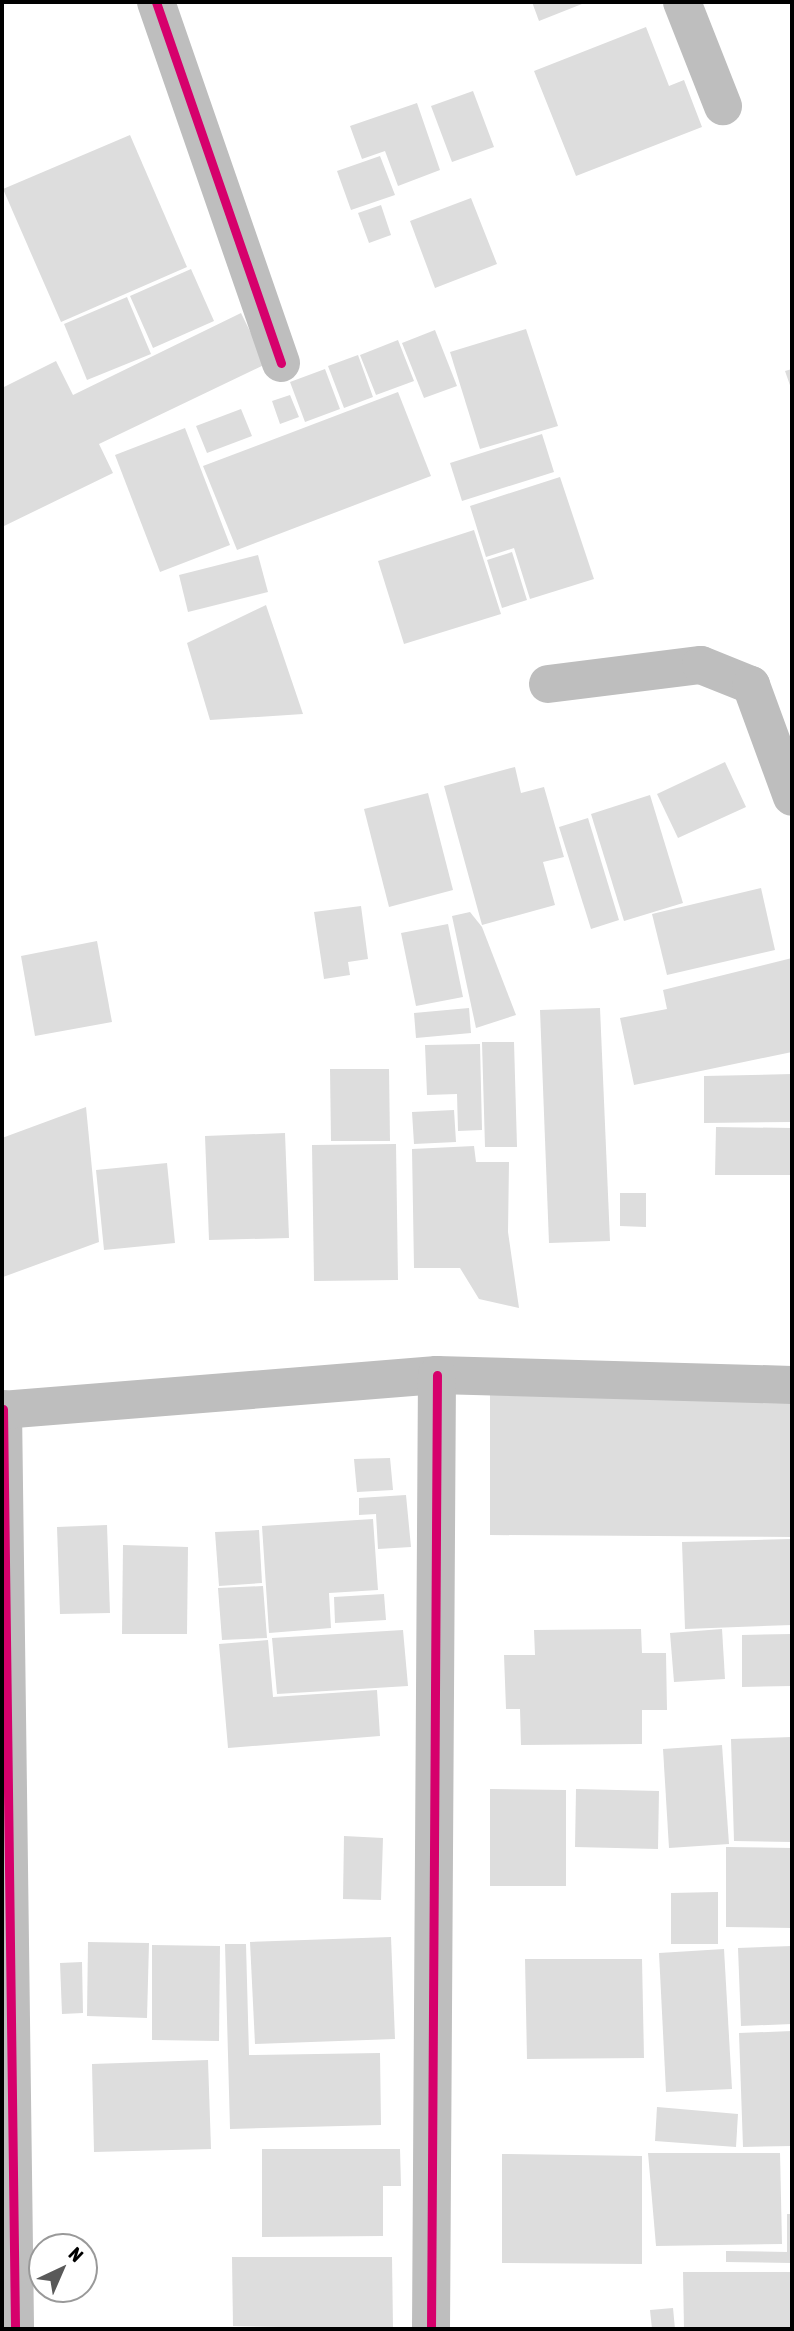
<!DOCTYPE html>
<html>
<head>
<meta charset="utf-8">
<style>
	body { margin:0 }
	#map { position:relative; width:794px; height:2331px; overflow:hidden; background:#fff; font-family:"Asap Condensed",sans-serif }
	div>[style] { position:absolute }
	.building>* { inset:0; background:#ddd }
	.minor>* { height:38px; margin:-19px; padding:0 19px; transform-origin:19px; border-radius:19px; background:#bebebe }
	.cycleway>* { height:9px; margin:-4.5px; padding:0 4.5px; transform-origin:4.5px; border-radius:4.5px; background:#d6006c }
	span { translate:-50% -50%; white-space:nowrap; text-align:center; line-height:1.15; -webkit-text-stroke:5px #fff; paint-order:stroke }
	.frame { position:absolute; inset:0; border:4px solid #000; pointer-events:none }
	.north { position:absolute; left:28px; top:2233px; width:70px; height:70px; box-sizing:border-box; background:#fff; border:2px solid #999; border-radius:50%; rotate:44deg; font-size:19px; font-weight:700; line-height:28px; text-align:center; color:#000 }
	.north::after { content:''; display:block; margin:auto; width:24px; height:32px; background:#595959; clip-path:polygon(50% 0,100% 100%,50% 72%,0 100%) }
</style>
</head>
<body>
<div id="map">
	<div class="building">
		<i style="clip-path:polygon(532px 2px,587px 2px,539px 21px)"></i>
		<i style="clip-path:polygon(646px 27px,669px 86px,684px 80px,702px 127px,576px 176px,534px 71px)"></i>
		<i style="clip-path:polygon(473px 91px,494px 147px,452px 162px,431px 106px)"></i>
		<i style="clip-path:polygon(417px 103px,440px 170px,398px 186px,385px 151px,362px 159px,350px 126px)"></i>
		<i style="clip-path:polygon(130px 135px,187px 267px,61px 322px,3px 189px)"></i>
		<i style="clip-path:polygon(380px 156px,395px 195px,351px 210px,337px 171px)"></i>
		<i style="clip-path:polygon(471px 198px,497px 264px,435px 288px,410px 221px)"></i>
		<i style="clip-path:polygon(381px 205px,391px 235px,369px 243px,358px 213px)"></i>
		<i style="clip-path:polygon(191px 269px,214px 321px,153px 348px,130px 296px)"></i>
		<i style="clip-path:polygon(127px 297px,151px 354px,87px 380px,64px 324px)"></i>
		<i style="clip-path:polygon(241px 313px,266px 364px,99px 444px,113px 473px,2px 527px,2px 388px,56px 361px,73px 395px)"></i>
		<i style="clip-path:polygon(526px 329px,558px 426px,480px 449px,450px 352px)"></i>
		<i style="clip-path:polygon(435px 330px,457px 386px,424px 398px,402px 343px)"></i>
		<i style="clip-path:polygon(398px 340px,414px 381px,376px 395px,360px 355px)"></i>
		<i style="clip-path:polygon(358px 355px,373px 397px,344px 408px,328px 366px)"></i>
		<i style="clip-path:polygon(325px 369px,340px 409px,305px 422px,290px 382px)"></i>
		<i style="clip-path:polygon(792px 369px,792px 391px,785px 371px)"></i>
		<i style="clip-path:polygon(398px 392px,431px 476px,237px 550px,203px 466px)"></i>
		<i style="clip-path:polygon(290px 395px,299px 417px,280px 424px,272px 401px)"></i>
		<i style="clip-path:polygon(241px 409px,252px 436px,207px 453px,196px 426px)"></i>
		<i style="clip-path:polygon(185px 428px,230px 545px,160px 572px,115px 455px)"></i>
		<i style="clip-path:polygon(542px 434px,554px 472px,462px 501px,450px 463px)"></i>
		<i style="clip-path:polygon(560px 477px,594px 579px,530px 599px,514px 548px,486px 557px,470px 506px)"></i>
		<i style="clip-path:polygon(474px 530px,501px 614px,404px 644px,378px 561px)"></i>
		<i style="clip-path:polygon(512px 552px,527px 600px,502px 608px,487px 560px)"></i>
		<i style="clip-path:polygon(258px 555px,268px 592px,188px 612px,179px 575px)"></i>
		<i style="clip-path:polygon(266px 605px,303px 714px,210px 720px,187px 643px)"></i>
		<i style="clip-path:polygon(725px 762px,746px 807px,678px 838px,657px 794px)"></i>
		<i style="clip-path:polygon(515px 767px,521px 793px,544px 787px,564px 857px,543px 862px,555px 905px,482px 925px,444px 786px)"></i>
		<i style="clip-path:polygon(428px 793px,453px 890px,389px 907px,364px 809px)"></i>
		<i style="clip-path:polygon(650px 795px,683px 903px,624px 921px,591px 814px)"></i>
		<i style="clip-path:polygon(588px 818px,619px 920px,591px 929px,559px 827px)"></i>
		<i style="clip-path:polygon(761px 888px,775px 950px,667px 975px,652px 914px)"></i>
		<i style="clip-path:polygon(361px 906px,368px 959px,348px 962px,350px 975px,324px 979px,314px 912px)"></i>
		<i style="clip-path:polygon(470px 912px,482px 927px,516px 1015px,476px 1028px,452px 916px)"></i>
		<i style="clip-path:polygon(448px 924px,463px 997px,416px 1006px,401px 933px)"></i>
		<i style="clip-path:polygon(97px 941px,112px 1022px,35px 1036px,21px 956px)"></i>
		<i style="clip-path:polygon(792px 958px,792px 1052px,634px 1085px,620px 1018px,667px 1009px,663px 990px)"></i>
		<i style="clip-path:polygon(469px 1008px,471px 1033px,416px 1038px,414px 1013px)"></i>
		<i style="clip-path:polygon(600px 1008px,610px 1241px,549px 1243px,540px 1010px)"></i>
		<i style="clip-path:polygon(482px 1042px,514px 1042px,517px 1147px,485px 1147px)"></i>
		<i style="clip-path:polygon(480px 1044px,482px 1130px,458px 1131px,457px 1094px,427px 1095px,425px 1045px)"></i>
		<i style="clip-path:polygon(330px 1069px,389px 1069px,390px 1141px,331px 1141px)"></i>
		<i style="clip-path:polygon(792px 1074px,792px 1122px,704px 1123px,704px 1076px)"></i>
		<i style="clip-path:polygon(86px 1107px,99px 1242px,3px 1277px,2px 1138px)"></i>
		<i style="clip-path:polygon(454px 1110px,456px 1142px,414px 1144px,412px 1112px)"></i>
		<i style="clip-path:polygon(716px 1127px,792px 1128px,792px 1175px,715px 1175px)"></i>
		<i style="clip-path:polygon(285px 1133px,289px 1238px,209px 1240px,205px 1136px)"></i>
		<i style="clip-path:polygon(396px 1144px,398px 1280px,314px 1281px,312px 1145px)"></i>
		<i style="clip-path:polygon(474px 1146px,476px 1162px,509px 1162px,508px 1232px,519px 1308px,479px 1299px,460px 1268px,414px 1268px,412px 1149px)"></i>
		<i style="clip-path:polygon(167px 1163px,175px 1243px,104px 1250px,96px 1170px)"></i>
		<i style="clip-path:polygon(620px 1193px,646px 1193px,646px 1227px,620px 1226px)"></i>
		<i style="clip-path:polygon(490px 1392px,792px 1393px,792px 1537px,490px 1535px)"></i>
		<i style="clip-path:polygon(390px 1458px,393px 1490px,357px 1492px,354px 1459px)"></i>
		<i style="clip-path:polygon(406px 1495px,411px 1547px,378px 1549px,376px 1514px,359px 1515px,359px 1498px)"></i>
		<i style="clip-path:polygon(373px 1519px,378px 1590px,329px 1593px,331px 1628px,269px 1633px,262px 1526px)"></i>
		<i style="clip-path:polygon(107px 1525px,110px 1613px,60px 1614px,57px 1527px)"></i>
		<i style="clip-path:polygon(259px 1530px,262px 1583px,219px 1586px,215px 1532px)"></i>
		<i style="clip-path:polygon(792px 1539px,792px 1625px,685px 1629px,682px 1542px)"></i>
		<i style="clip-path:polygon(123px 1545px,188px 1547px,187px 1634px,122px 1634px)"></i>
		<i style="clip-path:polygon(263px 1586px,267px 1638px,222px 1640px,218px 1588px)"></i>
		<i style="clip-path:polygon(384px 1594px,386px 1620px,335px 1623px,334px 1597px)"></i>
		<i style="clip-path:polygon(641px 1629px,642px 1653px,666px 1653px,667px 1710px,642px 1710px,642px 1744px,521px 1745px,520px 1709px,506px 1709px,504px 1655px,535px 1655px,534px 1630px)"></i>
		<i style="clip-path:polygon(722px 1629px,725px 1679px,674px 1682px,670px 1633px)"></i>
		<i style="clip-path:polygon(403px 1630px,408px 1686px,277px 1694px,272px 1638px)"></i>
		<i style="clip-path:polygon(792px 1634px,792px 1686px,742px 1687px,742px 1635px)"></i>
		<i style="clip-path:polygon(268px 1640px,273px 1697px,377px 1690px,380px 1736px,228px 1748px,219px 1644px)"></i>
		<i style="clip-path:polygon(792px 1737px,792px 1842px,734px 1841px,731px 1739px)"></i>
		<i style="clip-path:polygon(722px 1745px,729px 1844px,669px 1848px,663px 1749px)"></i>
		<i style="clip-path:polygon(490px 1789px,566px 1790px,566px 1886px,490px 1886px)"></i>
		<i style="clip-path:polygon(576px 1789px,659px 1791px,658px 1849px,575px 1847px)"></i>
		<i style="clip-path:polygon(344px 1836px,383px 1838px,381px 1900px,343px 1899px)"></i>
		<i style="clip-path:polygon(726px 1847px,792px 1848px,792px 1928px,726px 1927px)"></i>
		<i style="clip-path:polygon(718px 1892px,718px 1944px,671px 1944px,671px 1893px)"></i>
		<i style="clip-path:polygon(391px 1937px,395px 2039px,255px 2044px,250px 1942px)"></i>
		<i style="clip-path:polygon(88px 1942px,149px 1943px,147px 2018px,87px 2016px)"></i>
		<i style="clip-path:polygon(225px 1944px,246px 1944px,249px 2055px,380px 2053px,381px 2125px,230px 2129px)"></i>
		<i style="clip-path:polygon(152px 1945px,220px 1946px,219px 2041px,152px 2040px)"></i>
		<i style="clip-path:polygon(792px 1946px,792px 2024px,741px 2026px,738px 1948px)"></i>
		<i style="clip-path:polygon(724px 1949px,732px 2089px,666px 2092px,659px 1953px)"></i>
		<i style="clip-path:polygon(525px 1959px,642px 1959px,644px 2058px,527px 2059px)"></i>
		<i style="clip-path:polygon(82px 1962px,83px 2013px,62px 2014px,60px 1963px)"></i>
		<i style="clip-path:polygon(792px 2031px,792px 2146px,743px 2147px,739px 2033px)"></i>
		<i style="clip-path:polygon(208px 2060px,211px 2149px,94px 2152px,92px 2064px)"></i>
		<i style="clip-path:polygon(657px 2107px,738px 2114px,736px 2147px,655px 2141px)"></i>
		<i style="clip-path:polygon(262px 2149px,400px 2149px,401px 2186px,383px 2186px,383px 2236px,262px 2237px)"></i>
		<i style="clip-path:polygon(648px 2153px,780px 2153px,782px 2244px,656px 2246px)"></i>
		<i style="clip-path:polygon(502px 2154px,642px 2156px,642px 2264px,502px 2263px)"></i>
		<i style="clip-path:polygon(787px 2214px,792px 2214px,792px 2263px,726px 2262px,726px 2251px,787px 2252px)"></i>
		<i style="clip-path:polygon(232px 2257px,392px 2257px,393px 2329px,233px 2326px)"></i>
		<i style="clip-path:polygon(683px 2272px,792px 2272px,792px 2329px,684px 2329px)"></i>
		<i style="clip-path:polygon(673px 2308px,675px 2329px,652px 2329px,650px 2310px)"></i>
	</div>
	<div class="minor">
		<i style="left:156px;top:2px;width:382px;rotate:70.9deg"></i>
		<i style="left:682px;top:2px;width:112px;rotate:68.5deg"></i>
		<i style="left:548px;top:684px;width:154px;rotate:-7.1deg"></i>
		<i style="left:701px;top:665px;width:54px;rotate:21.8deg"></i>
		<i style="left:751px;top:685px;width:119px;rotate:69.9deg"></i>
		<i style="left:3px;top:1409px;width:920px;rotate:89.25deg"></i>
		<i style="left:2px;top:1410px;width:436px;rotate:-4.6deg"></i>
		<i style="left:437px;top:1375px;width:355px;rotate:1.6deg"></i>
		<i style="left:431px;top:2329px;width:954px;rotate:-89.64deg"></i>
	</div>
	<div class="cycleway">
		<i style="left:156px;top:2px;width:382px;rotate:70.9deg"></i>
		<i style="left:3px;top:1409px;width:920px;rotate:89.25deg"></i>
		<i style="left:431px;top:2329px;width:954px;rotate:-89.64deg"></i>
	</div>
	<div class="frame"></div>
	<div class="north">N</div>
</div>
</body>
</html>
